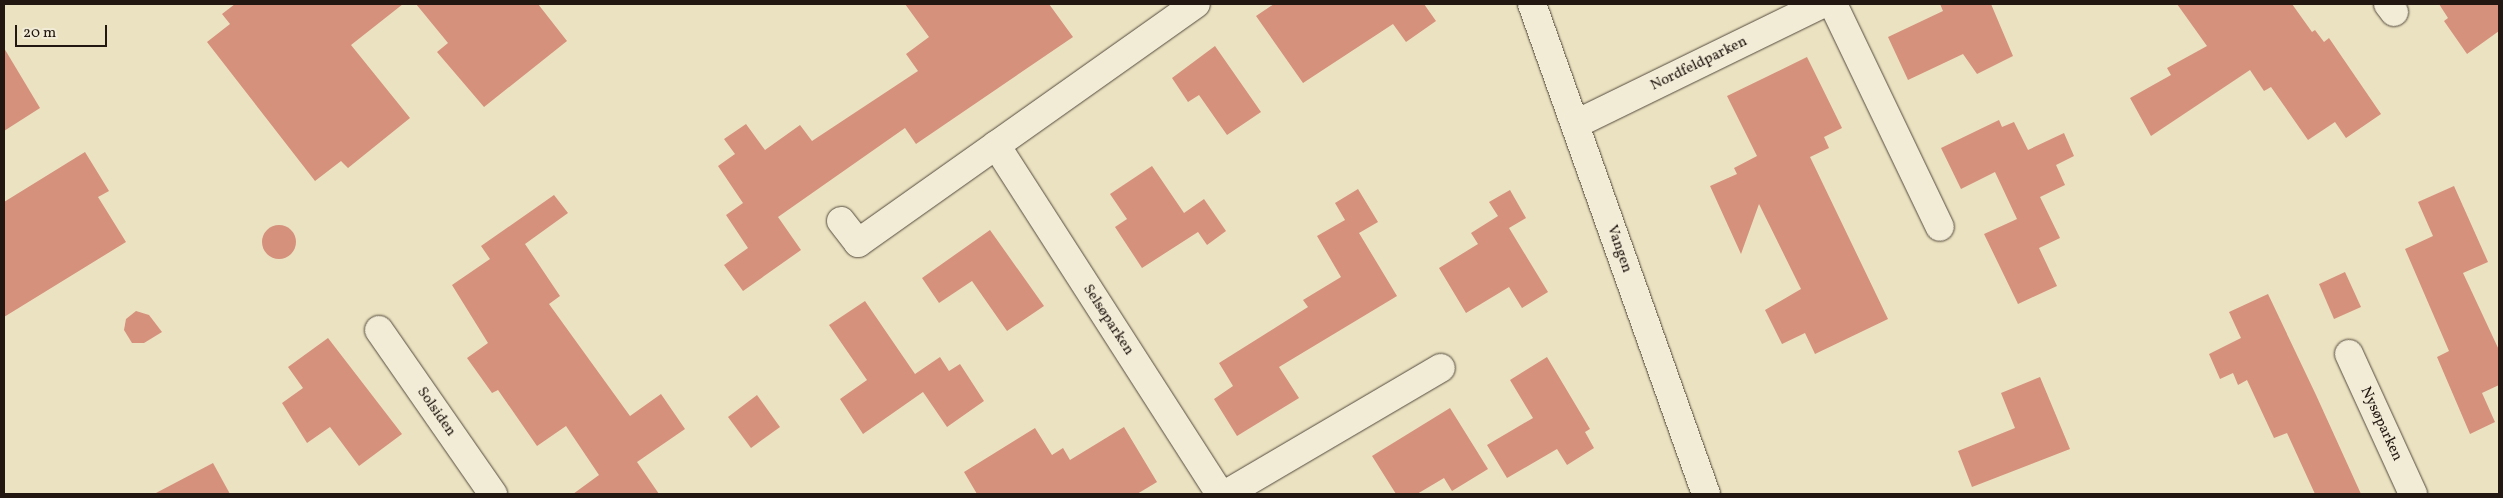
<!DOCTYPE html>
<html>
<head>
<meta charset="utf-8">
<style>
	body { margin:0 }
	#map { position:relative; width:2503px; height:498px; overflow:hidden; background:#ebe2c1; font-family:Vollkorn,serif }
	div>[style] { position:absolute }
	.building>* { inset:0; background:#d5917c }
	.round { border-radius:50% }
	.roads { filter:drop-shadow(0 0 1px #544a3d) drop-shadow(0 0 1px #544a3d) }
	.minor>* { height:28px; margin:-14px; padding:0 14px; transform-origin:14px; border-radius:14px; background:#f2ecd7 }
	span { translate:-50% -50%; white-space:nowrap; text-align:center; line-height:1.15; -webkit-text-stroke:5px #f2ecd7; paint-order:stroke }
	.street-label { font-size:15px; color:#221711 }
	.frame { position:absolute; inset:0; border:5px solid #221711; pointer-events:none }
	.scale { position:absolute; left:15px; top:25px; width:92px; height:22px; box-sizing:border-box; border:2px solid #221711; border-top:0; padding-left:6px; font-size:15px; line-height:18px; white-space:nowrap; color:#221711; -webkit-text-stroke:4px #f2ecd7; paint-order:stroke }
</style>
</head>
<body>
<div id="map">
	<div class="building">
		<i style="clip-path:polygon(235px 4px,403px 4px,351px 45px,410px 118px,348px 168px,341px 161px,315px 181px,207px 42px,230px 24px,222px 14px)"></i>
		<i style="clip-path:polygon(416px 4px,538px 4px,567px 41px,484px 107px,437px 52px,448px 43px)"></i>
		<i style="clip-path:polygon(905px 4px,1049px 4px,1073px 37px,916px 144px,905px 128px,778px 217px,801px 250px,743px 291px,724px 265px,748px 248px,726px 215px,743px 203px,718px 166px,735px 154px,724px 139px,746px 124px,765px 150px,800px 125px,812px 141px,918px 71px,906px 54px,929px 37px)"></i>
		<i style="clip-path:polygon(1274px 4px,1424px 4px,1436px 21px,1406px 42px,1393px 24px,1303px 83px,1256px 16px)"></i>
		<i style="clip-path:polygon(1940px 4px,1991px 4px,2013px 56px,1977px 74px,1963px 54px,1908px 80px,1888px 37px,1943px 11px)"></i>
		<i style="clip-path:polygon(2177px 4px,2292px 4px,2312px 32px,2315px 30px,2324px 42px,2329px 38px,2381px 114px,2346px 138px,2335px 122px,2308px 140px,2271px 87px,2264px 91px,2250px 70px,2151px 136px,2130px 98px,2171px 75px,2167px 68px,2207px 46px)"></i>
		<i style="clip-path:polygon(2439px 4px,2499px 4px,2499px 31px,2467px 54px,2444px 21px,2448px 18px)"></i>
		<i style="clip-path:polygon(1215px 46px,1261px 112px,1227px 135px,1199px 95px,1188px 102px,1172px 78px)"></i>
		<i style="clip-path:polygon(4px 48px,40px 108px,4px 131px)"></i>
		<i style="clip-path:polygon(1807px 57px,1842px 128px,1824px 137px,1829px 148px,1810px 157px,1888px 319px,1815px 354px,1805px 333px,1782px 344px,1765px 310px,1801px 289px,1759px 204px,1741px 254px,1710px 186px,1737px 174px,1734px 168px,1757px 156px,1727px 96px)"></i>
		<i style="clip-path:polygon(1999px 120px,2002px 127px,2014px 122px,2028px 150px,2064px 133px,2074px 156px,2056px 165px,2065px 185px,2040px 197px,2060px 238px,2039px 248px,2057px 286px,2018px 304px,1984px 234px,2017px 219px,1995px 172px,1961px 189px,1941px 148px)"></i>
		<i style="clip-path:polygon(85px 152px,109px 191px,98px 197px,126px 242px,4px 317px,4px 202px)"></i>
		<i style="clip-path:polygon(1152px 166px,1184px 213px,1204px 199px,1226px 231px,1207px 245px,1198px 232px,1142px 268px,1115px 227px,1127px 219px,1110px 194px)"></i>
		<i style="clip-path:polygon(2454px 186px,2488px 262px,2463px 273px,2499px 350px,2499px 385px,2482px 393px,2495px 422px,2470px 434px,2437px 357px,2449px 351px,2405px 249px,2433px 236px,2418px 202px)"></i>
		<i style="clip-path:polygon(1358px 189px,1378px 222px,1359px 233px,1397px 296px,1279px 367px,1299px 398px,1237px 436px,1214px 399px,1233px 386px,1219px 363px,1308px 307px,1303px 300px,1341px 277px,1317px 236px,1345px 220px,1335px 203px)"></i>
		<i style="clip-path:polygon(1510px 190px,1526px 218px,1509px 228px,1548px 292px,1522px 308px,1509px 287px,1466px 313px,1439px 268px,1478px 244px,1471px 233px,1498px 216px,1489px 202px)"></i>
		<i style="clip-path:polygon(554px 195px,568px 213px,525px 244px,560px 296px,549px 304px,630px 416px,661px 394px,685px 429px,637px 462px,659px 494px,573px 494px,599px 475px,566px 426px,537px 446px,498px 390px,492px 393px,467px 358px,488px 343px,452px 285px,490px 259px,481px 246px)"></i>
		<i class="round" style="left:262px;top:225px;width:34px;height:34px"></i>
		<i style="clip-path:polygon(990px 230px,1044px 306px,1007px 331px,972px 281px,939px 303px,922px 278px)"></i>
		<i style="clip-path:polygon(2345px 272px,2361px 307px,2334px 319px,2319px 284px)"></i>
		<i style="clip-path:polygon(2268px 294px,2316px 395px,2361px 494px,2315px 494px,2287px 433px,2274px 438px,2247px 380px,2238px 385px,2233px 373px,2220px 379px,2209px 354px,2241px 338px,2229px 312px)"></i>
		<i style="clip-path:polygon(865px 301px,915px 374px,940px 357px,949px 371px,960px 364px,984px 401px,947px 427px,923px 392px,863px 434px,840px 399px,867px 380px,829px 325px)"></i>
		<i style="clip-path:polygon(136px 311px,149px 315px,162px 332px,144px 343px,132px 343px,124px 330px,126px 319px)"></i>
		<i style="clip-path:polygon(328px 338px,402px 434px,359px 466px,330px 427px,307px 443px,282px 403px,303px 388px,288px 367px)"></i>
		<i style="clip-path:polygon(1547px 357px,1590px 429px,1585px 432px,1594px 448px,1567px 465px,1557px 449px,1507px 478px,1487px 445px,1533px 418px,1510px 380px)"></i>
		<i style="clip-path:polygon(2040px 377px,2070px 449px,1972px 487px,1958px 451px,2015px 428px,2001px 393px)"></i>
		<i style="clip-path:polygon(757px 395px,780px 427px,751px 448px,728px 417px)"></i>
		<i style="clip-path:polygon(1450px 408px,1488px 469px,1452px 491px,1444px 478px,1417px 494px,1396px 494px,1372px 456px)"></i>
		<i style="clip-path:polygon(1124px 427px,1157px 482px,1137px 494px,977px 494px,964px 472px,1035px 428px,1052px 455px,1063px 448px,1070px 460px)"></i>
		<i style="clip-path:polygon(213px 463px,230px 494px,154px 494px)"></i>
	</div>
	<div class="roads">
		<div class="minor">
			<i style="left:1532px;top:4px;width:520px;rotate:70.45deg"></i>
			<i style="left:1833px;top:4px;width:247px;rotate:64.4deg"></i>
			<i style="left:2388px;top:4px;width:10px;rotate:53deg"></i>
			<i style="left:1576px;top:124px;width:274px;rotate:-26deg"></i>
			<i style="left:996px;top:145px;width:415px;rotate:57.3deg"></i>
			<i style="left:841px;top:221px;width:28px;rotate:52deg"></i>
			<i style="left:858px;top:243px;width:414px;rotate:-35.3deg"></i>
			<i style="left:379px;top:330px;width:200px;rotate:55.2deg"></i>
			<i style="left:2349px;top:354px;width:154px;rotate:65.4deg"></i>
			<i style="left:1226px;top:494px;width:249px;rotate:-30.4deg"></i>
		</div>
	</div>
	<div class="street-label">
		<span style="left:1699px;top:64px;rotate:-26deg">Nordfeldparken</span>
		<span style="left:1619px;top:249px;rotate:71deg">Vangen</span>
		<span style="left:1108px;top:320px;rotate:57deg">Selsøparken</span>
		<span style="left:436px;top:412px;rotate:55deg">Solsiden</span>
		<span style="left:2381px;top:424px;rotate:65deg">Nysøparken</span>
	</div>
	<div class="frame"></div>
	<div class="scale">20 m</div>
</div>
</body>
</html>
